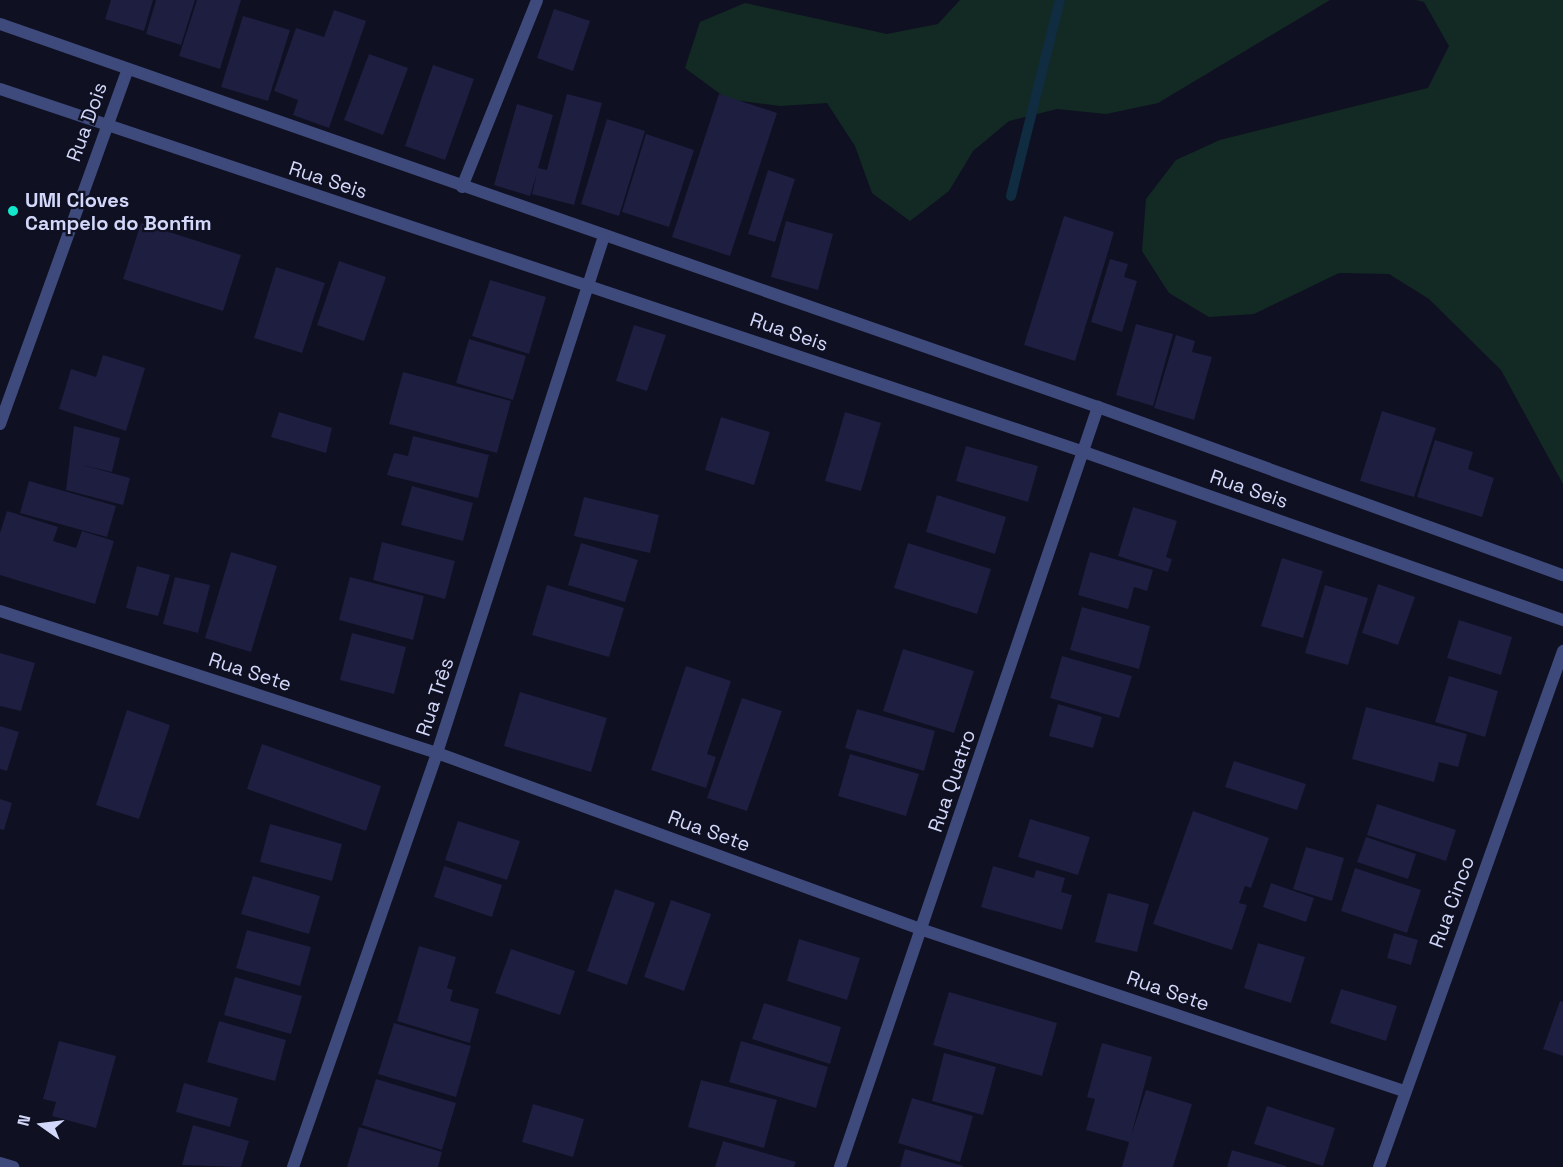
<!DOCTYPE html>
<html>
<head>
<meta charset="utf-8">
<style>
	body { margin:0 }
	#map { position:relative; width:1563px; height:1167px; overflow:hidden; background:#0f1021; font-family:"Space Grotesk",sans-serif }
	div>[style] { position:absolute }
	.green>* { inset:0; background:#132a24 }
	.stream>* { height:10px; margin:-5px; padding:0 5px; transform-origin:5px; border-radius:5px; background:#102c40 }
	.building>* { inset:0; background:#1d1e40 }
	.street>* { height:12px; margin:-6px; padding:0 6px; transform-origin:6px; border-radius:6px; background:#3e4a7c }
	.dots>* { width:16px; height:16px; translate:-50% -50%; box-sizing:border-box; border:3px solid #0f1021; border-radius:50% }
	span { translate:-50% -50%; white-space:nowrap; text-align:center; line-height:1.15; -webkit-text-stroke:4.5px #0f1021; paint-order:stroke }
	.street-label { font-size:20px; color:#d3d8fb }
	.poi-label { font-size:20px; color:#d3d8fb; font-weight:700 }
	.left { translate:0 -50%; text-align:left }
	.north { position:absolute; left:12px; top:1095px; width:60px; height:60px; -webkit-text-stroke:4px #0f1021; paint-order:stroke; rotate:284deg; font-size:16px; font-weight:700; line-height:24px; text-align:center; color:#d3d8fb }
	.north::after { content:''; display:block; margin:auto; width:21px; height:27px; background:#d3d8fb; clip-path:polygon(50% 0,100% 100%,50% 72%,0 100%) }
</style>
</head>
<body>
<div id="map">
	<div class="green">
		<i style="clip-path:polygon(960px 0,1330px 0,1158px 103px,1106px 114px,1057px 109px,1009px 121px,973px 151px,949px 191px,910px 221px,872px 193px,855px 146px,827px 103px,780px 106px,727px 99px,685px 68px,700px 22px,745px 3px,887px 34px,938px 24px)"></i>
		<i style="clip-path:polygon(1416px 0,1563px 0,1563px 484px,1501px 370px,1429px 299px,1389px 274px,1339px 273px,1254px 314px,1209px 317px,1169px 293px,1142px 251px,1146px 199px,1176px 160px,1220px 140px,1428px 88px,1449px 46px,1424px 2px)"></i>
	</div>
	<div class="stream">
		<i style="left:1011px;top:196px;width:202px;rotate:-76deg"></i>
	</div>
	<div class="building">
		<i style="clip-path:polygon(111px 0,153px 0,144px 31px,105px 19px)"></i>
		<i style="clip-path:polygon(156px 0,195px 0,181px 45px,146px 34px)"></i>
		<i style="clip-path:polygon(197px 0,241px 0,220px 69px,179px 56px)"></i>
		<i style="clip-path:polygon(554px 9px,590px 21px,573px 71px,537px 58px)"></i>
		<i style="clip-path:polygon(334px 10px,366px 21px,329px 128px,293px 115px,298px 100px,274px 91px,296px 28px,324px 37px)"></i>
		<i style="clip-path:polygon(243px 16px,290px 30px,268px 101px,221px 87px)"></i>
		<i style="clip-path:polygon(369px 54px,408px 68px,383px 135px,344px 120px)"></i>
		<i style="clip-path:polygon(433px 65px,474px 79px,445px 160px,405px 146px)"></i>
		<i style="clip-path:polygon(567px 94px,602px 103px,574px 205px,532px 194px,537px 173px,530px 196px,494px 185px,517px 104px,553px 115px,538px 168px,547px 170px)"></i>
		<i style="clip-path:polygon(719px 94px,777px 113px,730px 256px,672px 237px)"></i>
		<i style="clip-path:polygon(607px 119px,645px 131px,619px 216px,581px 204px)"></i>
		<i style="clip-path:polygon(646px 134px,694px 150px,669px 227px,622px 212px)"></i>
		<i style="clip-path:polygon(768px 170px,795px 179px,775px 242px,748px 234px)"></i>
		<i style="clip-path:polygon(1064px 216px,1114px 232px,1075px 361px,1024px 345px)"></i>
		<i style="clip-path:polygon(786px 221px,833px 234px,818px 290px,771px 277px)"></i>
		<i style="clip-path:polygon(141px 223px,241px 255px,223px 311px,123px 279px)"></i>
		<i style="clip-path:polygon(1110px 259px,1128px 264px,1124px 277px,1137px 281px,1122px 332px,1091px 322px)"></i>
		<i style="clip-path:polygon(339px 261px,386px 277px,364px 341px,317px 325px)"></i>
		<i style="clip-path:polygon(276px 267px,325px 283px,302px 353px,254px 338px)"></i>
		<i style="clip-path:polygon(490px 280px,546px 297px,529px 354px,472px 336px)"></i>
		<i style="clip-path:polygon(1136px 324px,1173px 334px,1153px 406px,1116px 395px)"></i>
		<i style="clip-path:polygon(634px 325px,666px 335px,647px 391px,616px 381px)"></i>
		<i style="clip-path:polygon(1176px 335px,1195px 341px,1192px 352px,1212px 357px,1194px 420px,1154px 408px)"></i>
		<i style="clip-path:polygon(469px 339px,526px 356px,513px 400px,456px 383px)"></i>
		<i style="clip-path:polygon(103px 355px,145px 368px,126px 431px,59px 409px,71px 369px,96px 377px)"></i>
		<i style="clip-path:polygon(403px 372px,511px 401px,497px 453px,389px 424px)"></i>
		<i style="clip-path:polygon(1382px 411px,1436px 428px,1414px 497px,1360px 481px)"></i>
		<i style="clip-path:polygon(279px 412px,332px 428px,326px 453px,271px 437px)"></i>
		<i style="clip-path:polygon(845px 412px,881px 423px,861px 491px,825px 481px)"></i>
		<i style="clip-path:polygon(721px 417px,770px 432px,754px 485px,705px 470px)"></i>
		<i style="clip-path:polygon(74px 426px,120px 438px,112px 472px,82px 465px,130px 478px,123px 505px,66px 490px)"></i>
		<i style="clip-path:polygon(413px 436px,489px 455px,478px 498px,387px 475px,394px 453px,408px 456px)"></i>
		<i style="clip-path:polygon(1435px 440px,1473px 452px,1468px 469px,1494px 478px,1482px 517px,1417px 497px)"></i>
		<i style="clip-path:polygon(966px 446px,1038px 466px,1028px 502px,956px 481px)"></i>
		<i style="clip-path:polygon(29px 481px,116px 506px,107px 537px,20px 513px)"></i>
		<i style="clip-path:polygon(412px 486px,473px 503px,463px 541px,401px 525px)"></i>
		<i style="clip-path:polygon(937px 495px,1006px 517px,995px 554px,926px 532px)"></i>
		<i style="clip-path:polygon(584px 497px,659px 515px,650px 553px,574px 536px)"></i>
		<i style="clip-path:polygon(1133px 507px,1177px 521px,1166px 557px,1172px 559px,1168px 572px,1118px 556px)"></i>
		<i style="clip-path:polygon(7px 511px,58px 527px,53px 541px,76px 548px,82px 531px,114px 541px,95px 604px,0 575px,0 533px)"></i>
		<i style="clip-path:polygon(382px 542px,455px 561px,445px 599px,373px 580px)"></i>
		<i style="clip-path:polygon(581px 543px,638px 560px,625px 602px,568px 585px)"></i>
		<i style="clip-path:polygon(908px 543px,991px 569px,977px 614px,894px 588px)"></i>
		<i style="clip-path:polygon(231px 552px,277px 566px,251px 652px,205px 638px)"></i>
		<i style="clip-path:polygon(1090px 552px,1153px 570px,1147px 591px,1134px 587px,1128px 609px,1078px 595px)"></i>
		<i style="clip-path:polygon(1282px 558px,1323px 571px,1303px 638px,1261px 626px)"></i>
		<i style="clip-path:polygon(137px 566px,170px 575px,158px 616px,126px 608px)"></i>
		<i style="clip-path:polygon(175px 577px,210px 585px,198px 633px,163px 624px)"></i>
		<i style="clip-path:polygon(350px 577px,424px 596px,413px 640px,339px 620px)"></i>
		<i style="clip-path:polygon(1378px 584px,1415px 597px,1398px 645px,1362px 633px)"></i>
		<i style="clip-path:polygon(547px 585px,624px 608px,609px 657px,532px 635px)"></i>
		<i style="clip-path:polygon(1325px 585px,1368px 598px,1348px 665px,1305px 653px)"></i>
		<i style="clip-path:polygon(1082px 607px,1150px 626px,1139px 669px,1070px 650px)"></i>
		<i style="clip-path:polygon(1459px 620px,1512px 637px,1501px 675px,1447px 658px)"></i>
		<i style="clip-path:polygon(352px 633px,406px 647px,394px 694px,340px 680px)"></i>
		<i style="clip-path:polygon(903px 649px,974px 671px,954px 733px,883px 711px)"></i>
		<i style="clip-path:polygon(0 653px,35px 663px,21px 711px,0 706px)"></i>
		<i style="clip-path:polygon(1062px 656px,1132px 676px,1119px 718px,1050px 698px)"></i>
		<i style="clip-path:polygon(686px 666px,731px 681px,707px 754px,716px 757px,706px 788px,651px 770px)"></i>
		<i style="clip-path:polygon(1449px 676px,1498px 691px,1485px 737px,1435px 722px)"></i>
		<i style="clip-path:polygon(520px 692px,607px 718px,591px 772px,504px 746px)"></i>
		<i style="clip-path:polygon(742px 698px,782px 711px,747px 811px,707px 798px)"></i>
		<i style="clip-path:polygon(1058px 704px,1102px 717px,1093px 748px,1049px 736px)"></i>
		<i style="clip-path:polygon(1366px 707px,1467px 734px,1458px 767px,1439px 762px,1434px 782px,1352px 759px)"></i>
		<i style="clip-path:polygon(857px 709px,935px 731px,924px 771px,845px 748px)"></i>
		<i style="clip-path:polygon(127px 710px,170px 725px,139px 819px,96px 805px)"></i>
		<i style="clip-path:polygon(0 726px,19px 732px,7px 771px,0 769px)"></i>
		<i style="clip-path:polygon(262px 744px,381px 786px,366px 831px,247px 789px)"></i>
		<i style="clip-path:polygon(850px 754px,919px 774px,906px 816px,838px 796px)"></i>
		<i style="clip-path:polygon(1234px 761px,1306px 784px,1297px 810px,1225px 787px)"></i>
		<i style="clip-path:polygon(0 799px,12px 803px,4px 830px,0 829px)"></i>
		<i style="clip-path:polygon(1377px 804px,1456px 830px,1446px 861px,1367px 835px)"></i>
		<i style="clip-path:polygon(1193px 811px,1269px 838px,1251px 888px,1245px 886px,1239px 903px,1247px 905px,1232px 950px,1153px 924px)"></i>
		<i style="clip-path:polygon(1030px 819px,1090px 837px,1078px 875px,1018px 857px)"></i>
		<i style="clip-path:polygon(458px 821px,520px 841px,507px 880px,445px 860px)"></i>
		<i style="clip-path:polygon(270px 824px,342px 844px,332px 881px,260px 862px)"></i>
		<i style="clip-path:polygon(1366px 837px,1416px 854px,1408px 879px,1357px 862px)"></i>
		<i style="clip-path:polygon(1306px 847px,1344px 858px,1332px 901px,1293px 889px)"></i>
		<i style="clip-path:polygon(444px 866px,502px 885px,492px 917px,434px 897px)"></i>
		<i style="clip-path:polygon(993px 866px,1034px 878px,1036px 870px,1065px 878px,1061px 892px,1072px 895px,1062px 930px,981px 907px)"></i>
		<i style="clip-path:polygon(1355px 868px,1421px 890px,1407px 933px,1341px 911px)"></i>
		<i style="clip-path:polygon(253px 876px,320px 896px,309px 934px,241px 914px)"></i>
		<i style="clip-path:polygon(1271px 883px,1314px 898px,1306px 922px,1263px 907px)"></i>
		<i style="clip-path:polygon(615px 889px,655px 903px,627px 985px,587px 971px)"></i>
		<i style="clip-path:polygon(1108px 893px,1149px 904px,1137px 952px,1095px 942px)"></i>
		<i style="clip-path:polygon(671px 900px,711px 914px,684px 991px,644px 977px)"></i>
		<i style="clip-path:polygon(247px 930px,311px 947px,300px 986px,236px 968px)"></i>
		<i style="clip-path:polygon(1394px 933px,1418px 940px,1411px 965px,1387px 958px)"></i>
		<i style="clip-path:polygon(799px 939px,860px 958px,847px 1000px,787px 981px)"></i>
		<i style="clip-path:polygon(1258px 943px,1305px 957px,1291px 1003px,1244px 988px)"></i>
		<i style="clip-path:polygon(419px 946px,456px 957px,447px 988px,453px 990px,450px 1001px,479px 1009px,470px 1043px,397px 1021px)"></i>
		<i style="clip-path:polygon(511px 949px,575px 971px,560px 1015px,495px 993px)"></i>
		<i style="clip-path:polygon(235px 977px,302px 996px,291px 1034px,224px 1015px)"></i>
		<i style="clip-path:polygon(1341px 989px,1397px 1006px,1386px 1041px,1330px 1023px)"></i>
		<i style="clip-path:polygon(949px 992px,1057px 1023px,1042px 1076px,933px 1045px)"></i>
		<i style="clip-path:polygon(1560px 1001px,1563px 1002px,1563px 1056px,1543px 1049px)"></i>
		<i style="clip-path:polygon(764px 1003px,841px 1027px,830px 1064px,752px 1039px)"></i>
		<i style="clip-path:polygon(219px 1021px,286px 1040px,275px 1081px,207px 1062px)"></i>
		<i style="clip-path:polygon(394px 1023px,471px 1046px,456px 1097px,378px 1074px)"></i>
		<i style="clip-path:polygon(59px 1041px,116px 1056px,96px 1128px,52px 1116px,56px 1102px,43px 1099px)"></i>
		<i style="clip-path:polygon(741px 1041px,828px 1067px,816px 1108px,729px 1082px)"></i>
		<i style="clip-path:polygon(1102px 1043px,1152px 1057px,1131px 1136px,1146px 1090px,1192px 1104px,1173px 1167px,1122px 1167px,1129px 1142px,1086px 1130px,1095px 1099px,1087px 1097px)"></i>
		<i style="clip-path:polygon(944px 1053px,996px 1067px,983px 1115px,932px 1101px)"></i>
		<i style="clip-path:polygon(376px 1079px,456px 1103px,442px 1150px,362px 1125px)"></i>
		<i style="clip-path:polygon(701px 1080px,777px 1100px,764px 1148px,688px 1127px)"></i>
		<i style="clip-path:polygon(184px 1083px,238px 1098px,230px 1127px,176px 1112px)"></i>
		<i style="clip-path:polygon(912px 1098px,973px 1116px,960px 1162px,898px 1143px)"></i>
		<i style="clip-path:polygon(533px 1104px,584px 1119px,573px 1157px,522px 1142px)"></i>
		<i style="clip-path:polygon(1267px 1106px,1335px 1128px,1323px 1166px,1254px 1144px)"></i>
		<i style="clip-path:polygon(193px 1125px,249px 1141px,241px 1167px,182px 1165px)"></i>
		<i style="clip-path:polygon(359px 1127px,442px 1152px,438px 1167px,347px 1167px)"></i>
		<i style="clip-path:polygon(723px 1141px,796px 1162px,794px 1167px,715px 1167px)"></i>
		<i style="clip-path:polygon(905px 1149px,963px 1166px,963px 1167px,900px 1167px)"></i>
		<i style="clip-path:polygon(1232px 1150px,1286px 1166px,1286px 1167px,1227px 1167px)"></i>
	</div>
	<div class="street">
		<i style="left:0;top:24px;width:1163px;rotate:19.23deg"></i>
		<i style="left:1098px;top:407px;width:494px;rotate:19.9deg"></i>
		<i style="left:0;top:89px;width:1143px;rotate:18.51deg"></i>
		<i style="left:1084px;top:452px;width:508px;rotate:19.33deg"></i>
		<i style="left:462px;top:187px;width:201px;rotate:-68.1deg"></i>
		<i style="left:0;top:424px;width:375px;rotate:-70.2deg"></i>
		<i style="left:0;top:611px;width:459px;rotate:18deg"></i>
		<i style="left:437px;top:753px;width:517px;rotate:20.01deg"></i>
		<i style="left:923px;top:930px;width:507px;rotate:18.51deg"></i>
		<i style="left:0;top:1163px;width:14px;rotate:17deg"></i>
		<i style="left:293px;top:1167px;width:438px;rotate:-70.8deg"></i>
		<i style="left:437px;top:753px;width:543px;rotate:-72.1deg"></i>
		<i style="left:840px;top:1167px;width:803px;rotate:-71.25deg"></i>
		<i style="left:1379px;top:1167px;width:548px;rotate:-70.37deg"></i>
	</div>
	<div class="dots">
		<i style="left:13px;top:211px;background:#13e7cb"></i>
	</div>
	<div class="street-label">
		<span style="left:87px;top:122px;rotate:-70deg">Rua Dois</span>
		<span style="left:328px;top:180px;rotate:18deg">Rua Seis</span>
		<span style="left:789px;top:332px;rotate:19deg">Rua Seis</span>
		<span style="left:1249px;top:489px;rotate:19deg">Rua Seis</span>
		<span style="left:250px;top:672px;rotate:18deg">Rua Sete</span>
		<span style="left:435px;top:697px;rotate:-72deg">Rua Três</span>
		<span style="left:952px;top:781px;rotate:-71deg">Rua Quatro</span>
		<span style="left:709px;top:831px;rotate:20deg">Rua Sete</span>
		<span style="left:1452px;top:902px;rotate:-70deg">Rua Cinco</span>
		<span style="left:1168px;top:991px;rotate:19deg">Rua Sete</span>
	</div>
	<div class="poi-label">
		<span class="left" style="left:25px;top:212px">UMI Cloves<br>Campelo do Bonfim</span>
	</div>
	<div class="north">N</div>
</div>
</body>
</html>
